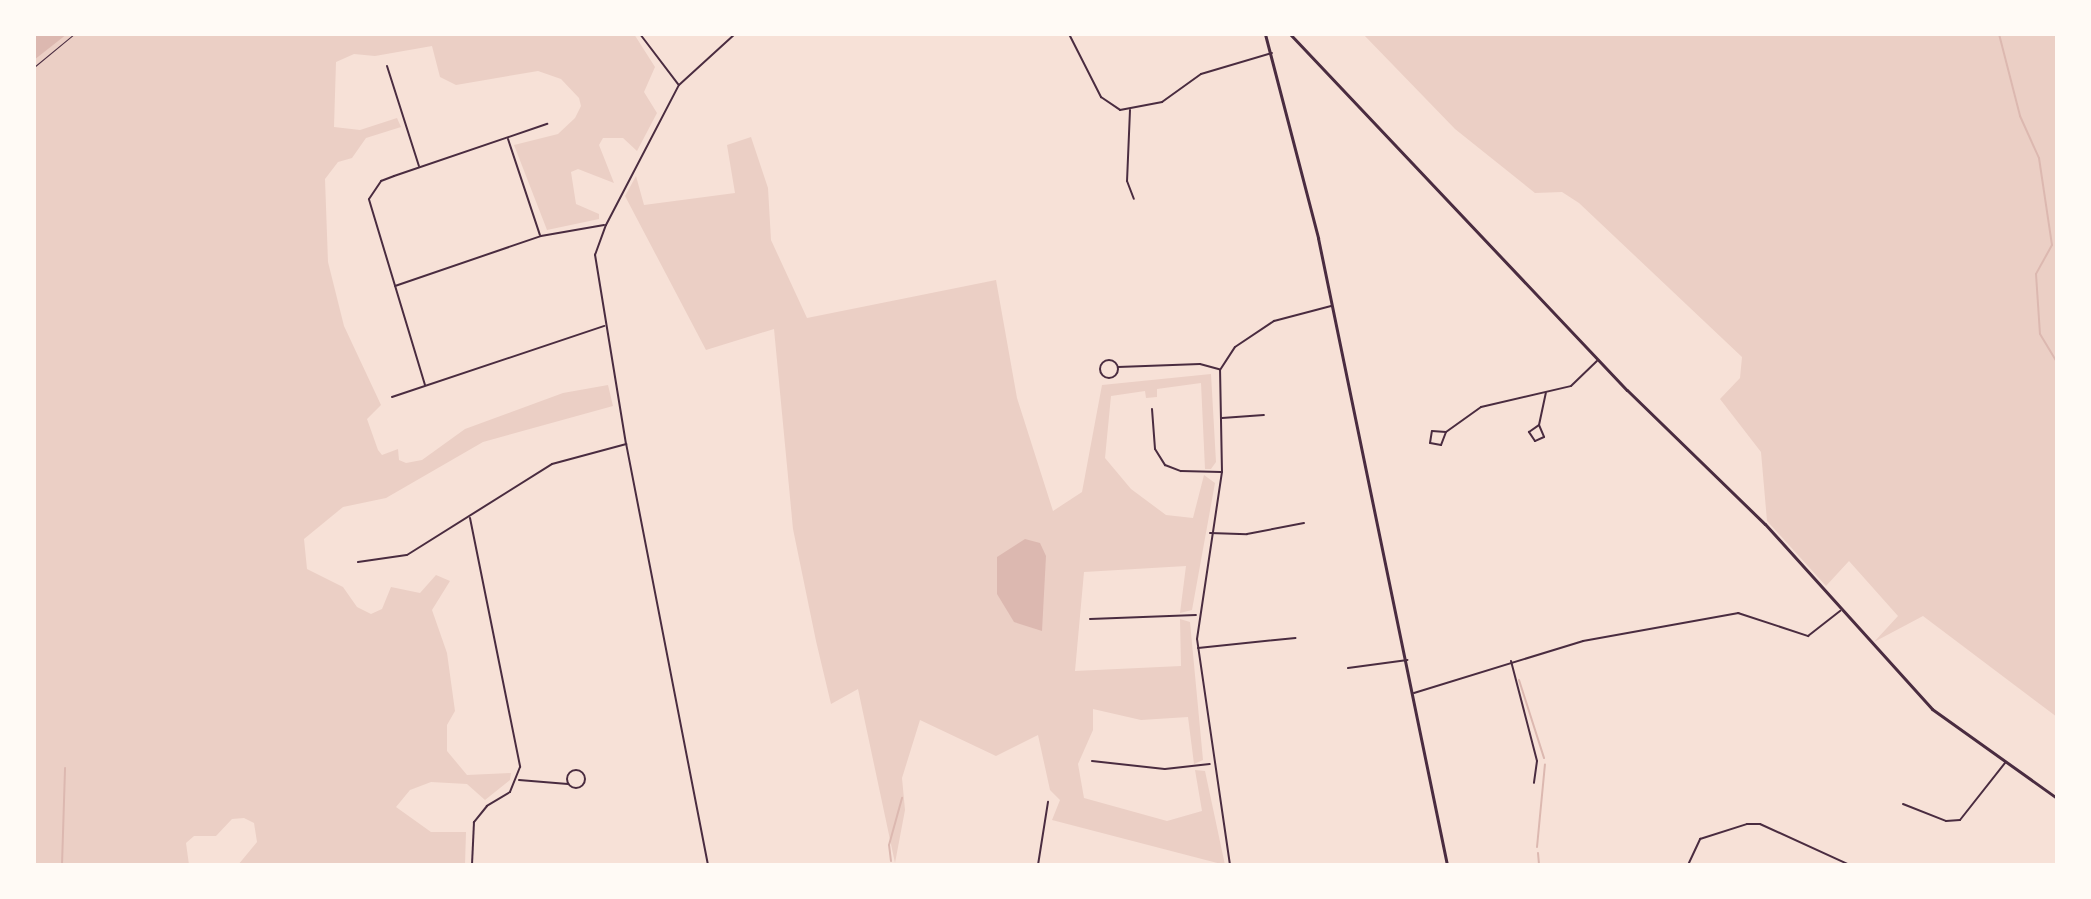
<!DOCTYPE html>
<html>
<head>
<meta charset="utf-8">
<style>
	body { margin:0 }
	#map { position:relative; width:2091px; height:899px; overflow:hidden; background:#f7e1d7; font-family:"Public Sans",sans-serif }
	div>[style] { position:absolute }
	.green>* { inset:0; background:#ebcfc5 }
	.water>* { inset:0; background:#dcb8b0 }
	.stream>* { height:2px; margin:-1px; padding:0 1px; transform-origin:1px; border-radius:1px; background:#dcb8b0 }
	.path>* { height:1px; margin:-0.5px; padding:0 0.5px; transform-origin:0.5px; border-radius:0.5px; background:#4a2c40 }
	.minor>* { height:2px; margin:-1px; padding:0 1px; transform-origin:1px; border-radius:1px; background:#4a2c40 }
	.minor>.ring { margin:-1px; padding:0; box-sizing:content-box; background:none; border:2px solid #4a2c40; border-radius:50% }
	.tertiary>* { height:3px; margin:-1.5px; padding:0 1.5px; transform-origin:1.5px; border-radius:1.5px; background:#4a2c40 }
	.secondary>* { height:3px; margin:-1.5px; padding:0 1.5px; transform-origin:1.5px; border-radius:1.5px; background:#4a2c40 }
	span { translate:-50% -50%; white-space:nowrap; text-align:center; line-height:1.15; -webkit-text-stroke:6px #fffaf5; paint-order:stroke }
	.frame { position:absolute; inset:0; border:36px solid #fffaf5; pointer-events:none }
</style>
</head>
<body>
<div id="map">
	<div class="green">
		<i style="clip-path:polygon(34px 34px,634px 34px,655px 67px,644px 92px,657px 113px,637px 151px,623px 138px,603px 138px,599px 145px,614px 183px,578px 169px,571px 172px,576px 204px,599px 214px,599px 219px,547px 230px,514px 145px,558px 134px,575px 118px,581px 106px,579px 98px,561px 79px,538px 71px,456px 85px,440px 77px,432px 46px,375px 56px,354px 54px,336px 62px,334px 127px,360px 130px,397px 118px,401px 127px,366px 138px,352px 158px,338px 162px,325px 179px,328px 262px,344px 326px,381px 405px,367px 419px,378px 450px,382px 455px,398px 449px,399px 460px,406px 463px,422px 460px,465px 429px,563px 393px,608px 385px,613px 406px,483px 442px,386px 498px,343px 507px,304px 539px,307px 569px,343px 587px,357px 607px,371px 614px,382px 609px,391px 587px,420px 593px,436px 575px,450px 581px,432px 610px,447px 653px,455px 711px,447px 725px,447px 751px,467px 775px,511px 773px,510px 780px,485px 800px,467px 784px,431px 782px,410px 790px,396px 807px,431px 832px,466px 832px,465px 865px,238px 865px,257px 842px,254px 823px,244px 818px,232px 819px,216px 836px,194px 836px,186px 843px,189px 865px,34px 865px)"></i>
		<i style="clip-path:polygon(1363px 34px,2057px 34px,2057px 717px,1923px 616px,1874px 642px,1898px 616px,1849px 561px,1826px 586px,1767px 521px,1761px 452px,1720px 399px,1740px 378px,1742px 357px,1579px 203px,1562px 192px,1535px 193px,1455px 129px)"></i>
		<i style="clip-path:polygon(751px 137px,768px 188px,771px 240px,807px 318px,996px 280px,1017px 398px,1053px 511px,1082px 492px,1102px 385px,1211px 374px,1216px 462px,1211px 469px,1205px 469px,1201px 383px,1157px 389px,1157px 397px,1146px 398px,1145px 391px,1111px 396px,1105px 458px,1131px 489px,1166px 515px,1193px 518px,1204px 475px,1215px 483px,1192px 610px,1180px 613px,1186px 566px,1084px 572px,1075px 671px,1181px 666px,1180px 619px,1190px 622px,1203px 760px,1194px 764px,1188px 717px,1141px 720px,1093px 709px,1093px 730px,1078px 764px,1084px 798px,1167px 821px,1202px 811px,1195px 770px,1205px 771px,1225px 865px,1052px 820px,1060px 800px,1050px 790px,1038px 735px,996px 756px,920px 720px,902px 778px,905px 810px,895px 863px,858px 689px,831px 704px,816px 641px,793px 529px,774px 329px,706px 350px,625px 196px,636px 176px,644px 205px,735px 193px,727px 145px)"></i>
	</div>
	<div class="water">
		<i style="clip-path:polygon(34px 34px,67px 34px,34px 60px)"></i>
		<i style="clip-path:polygon(1025px 539px,1040px 543px,1046px 556px,1042px 631px,1014px 622px,997px 594px,997px 557px)"></i>
	</div>
	<div class="stream">
		<i style="left:1999px;top:34px;width:85px;rotate:75.6deg"></i>
		<i style="left:2020px;top:116px;width:46px;rotate:65.7deg"></i>
		<i style="left:2039px;top:158px;width:88px;rotate:81.5deg"></i>
		<i style="left:2052px;top:245px;width:33px;rotate:119deg"></i>
		<i style="left:2036px;top:274px;width:60px;rotate:86.2deg"></i>
		<i style="left:2040px;top:334px;width:33px;rotate:59deg"></i>
		<i style="left:1519px;top:680px;width:82px;rotate:72.2deg"></i>
		<i style="left:1537px;top:847px;width:83px;rotate:-84.5deg"></i>
		<i style="left:1538px;top:853px;width:12px;rotate:85deg"></i>
		<i style="left:891px;top:861px;width:16px;rotate:-97deg"></i>
		<i style="left:889px;top:845px;width:49px;rotate:-74.5deg"></i>
		<i style="left:62px;top:865px;width:97px;rotate:-88.2deg"></i>
	</div>
	<div class="path">
		<i style="left:34px;top:67px;width:52px;rotate:-39.5deg"></i>
	</div>
	<div class="minor">
		<i style="left:640px;top:34px;width:63px;rotate:52.8deg"></i>
		<i style="left:1069px;top:34px;width:71px;rotate:63.1deg"></i>
		<i style="left:1101px;top:97px;width:23px;rotate:34deg"></i>
		<i style="left:1120px;top:110px;width:43px;rotate:-10.8deg"></i>
		<i style="left:1162px;top:102px;width:48px;rotate:-35.7deg"></i>
		<i style="left:1201px;top:74px;width:74px;rotate:-16.5deg"></i>
		<i style="left:387px;top:66px;width:105px;rotate:72.3deg"></i>
		<i style="left:1130px;top:110px;width:71px;rotate:92.4deg"></i>
		<i style="left:1127px;top:181px;width:19px;rotate:69deg"></i>
		<i style="left:508px;top:139px;width:101px;rotate:71.6deg"></i>
		<i style="left:395px;top:286px;width:154px;rotate:-18.9deg"></i>
		<i style="left:541px;top:236px;width:64px;rotate:-9.9deg"></i>
		<i class="ring" style="left:1100px;top:360px;width:16px;height:16px"></i>
		<i style="left:1118px;top:367px;width:82px;rotate:-2.1deg"></i>
		<i style="left:1200px;top:364px;width:20px;rotate:15deg"></i>
		<i style="left:425px;top:385px;width:194px;rotate:-106.8deg"></i>
		<i style="left:369px;top:199px;width:22px;rotate:-56deg"></i>
		<i style="left:381px;top:181px;width:14px;rotate:-21deg"></i>
		<i style="left:394px;top:176px;width:162px;rotate:-18.8deg"></i>
		<i style="left:392px;top:397px;width:224px;rotate:-18.5deg"></i>
		<i style="left:1152px;top:409px;width:40px;rotate:85.7deg"></i>
		<i style="left:1155px;top:449px;width:19px;rotate:58deg"></i>
		<i style="left:1165px;top:465px;width:17px;rotate:21deg"></i>
		<i style="left:1181px;top:471px;width:40px;rotate:1.4deg"></i>
		<i style="left:1222px;top:418px;width:42px;rotate:-4.1deg"></i>
		<i style="left:1539px;top:425px;width:13px;rotate:67deg"></i>
		<i style="left:1544px;top:437px;width:10px;rotate:156deg"></i>
		<i style="left:1535px;top:441px;width:11px;rotate:-124deg"></i>
		<i style="left:1529px;top:432px;width:12px;rotate:-35deg"></i>
		<i style="left:1539px;top:425px;width:33px;rotate:-78deg"></i>
		<i style="left:1446px;top:432px;width:14px;rotate:111deg"></i>
		<i style="left:1441px;top:445px;width:11px;rotate:-170deg"></i>
		<i style="left:1430px;top:443px;width:12px;rotate:-81deg"></i>
		<i style="left:1432px;top:431px;width:14px;rotate:4deg"></i>
		<i style="left:1446px;top:432px;width:43px;rotate:-35.5deg"></i>
		<i style="left:1481px;top:407px;width:92px;rotate:-13.1deg"></i>
		<i style="left:1571px;top:386px;width:36px;rotate:-44deg"></i>
		<i style="left:470px;top:518px;width:254px;rotate:78.6deg"></i>
		<i style="left:520px;top:767px;width:27px;rotate:112deg"></i>
		<i style="left:510px;top:792px;width:27px;rotate:149deg"></i>
		<i style="left:487px;top:806px;width:21px;rotate:129deg"></i>
		<i style="left:474px;top:822px;width:43px;rotate:92.7deg"></i>
		<i style="left:1210px;top:533px;width:37px;rotate:2deg"></i>
		<i style="left:1247px;top:534px;width:58px;rotate:-10.9deg"></i>
		<i style="left:358px;top:562px;width:49px;rotate:-8.1deg"></i>
		<i style="left:407px;top:555px;width:171px;rotate:-32.1deg"></i>
		<i style="left:552px;top:464px;width:77px;rotate:-15.1deg"></i>
		<i style="left:1090px;top:619px;width:106px;rotate:-2.2deg"></i>
		<i style="left:1198px;top:648px;width:98px;rotate:-5.9deg"></i>
		<i style="left:1511px;top:661px;width:103px;rotate:75.4deg"></i>
		<i style="left:1537px;top:761px;width:22px;rotate:98deg"></i>
		<i style="left:1348px;top:668px;width:60px;rotate:-7.7deg"></i>
		<i style="left:1414px;top:693px;width:177px;rotate:-17.1deg"></i>
		<i style="left:1583px;top:641px;width:158px;rotate:-10.2deg"></i>
		<i style="left:1738px;top:613px;width:74px;rotate:18.2deg"></i>
		<i style="left:1808px;top:636px;width:41px;rotate:-38deg"></i>
		<i style="left:1092px;top:761px;width:73px;rotate:6.3deg"></i>
		<i style="left:1165px;top:769px;width:45px;rotate:-6.3deg"></i>
		<i class="ring" style="left:567px;top:770px;width:16px;height:16px"></i>
		<i style="left:519px;top:780px;width:49px;rotate:4.7deg"></i>
		<i style="left:1903px;top:804px;width:46px;rotate:21.6deg"></i>
		<i style="left:1946px;top:821px;width:14px;rotate:-4deg"></i>
		<i style="left:1960px;top:820px;width:73px;rotate:-51.7deg"></i>
		<i style="left:708px;top:865px;width:429px;rotate:-101deg"></i>
		<i style="left:626px;top:444px;width:192px;rotate:-99.3deg"></i>
		<i style="left:595px;top:255px;width:32px;rotate:-70deg"></i>
		<i style="left:606px;top:225px;width:158px;rotate:-62.5deg"></i>
		<i style="left:679px;top:85px;width:76px;rotate:-42.3deg"></i>
		<i style="left:1038px;top:865px;width:64px;rotate:-81deg"></i>
		<i style="left:1230px;top:865px;width:228px;rotate:-98.3deg"></i>
		<i style="left:1197px;top:639px;width:169px;rotate:-81.5deg"></i>
		<i style="left:1222px;top:472px;width:102px;rotate:-91.1deg"></i>
		<i style="left:1220px;top:370px;width:27px;rotate:-57deg"></i>
		<i style="left:1235px;top:347px;width:47px;rotate:-33.7deg"></i>
		<i style="left:1274px;top:321px;width:59px;rotate:-14.7deg"></i>
		<i style="left:1688px;top:865px;width:29px;rotate:-65deg"></i>
		<i style="left:1700px;top:839px;width:49px;rotate:-17.7deg"></i>
		<i style="left:1747px;top:824px;width:13px"></i>
		<i style="left:1760px;top:824px;width:99px;rotate:24.5deg"></i>
	</div>
	<div class="tertiary">
		<i style="left:1290px;top:34px;width:490px;rotate:46.6deg"></i>
		<i style="left:1627px;top:390px;width:192px;rotate:44.2deg"></i>
		<i style="left:1765px;top:524px;width:249px;rotate:47.9deg"></i>
		<i style="left:1932px;top:709px;width:153px;rotate:35.5deg"></i>
	</div>
	<div class="secondary">
		<i style="left:1265px;top:34px;width:211px;rotate:75.4deg"></i>
		<i style="left:1318px;top:238px;width:640px;rotate:78.37deg"></i>
	</div>
	<div class="frame"></div>
</div>
</body>
</html>
